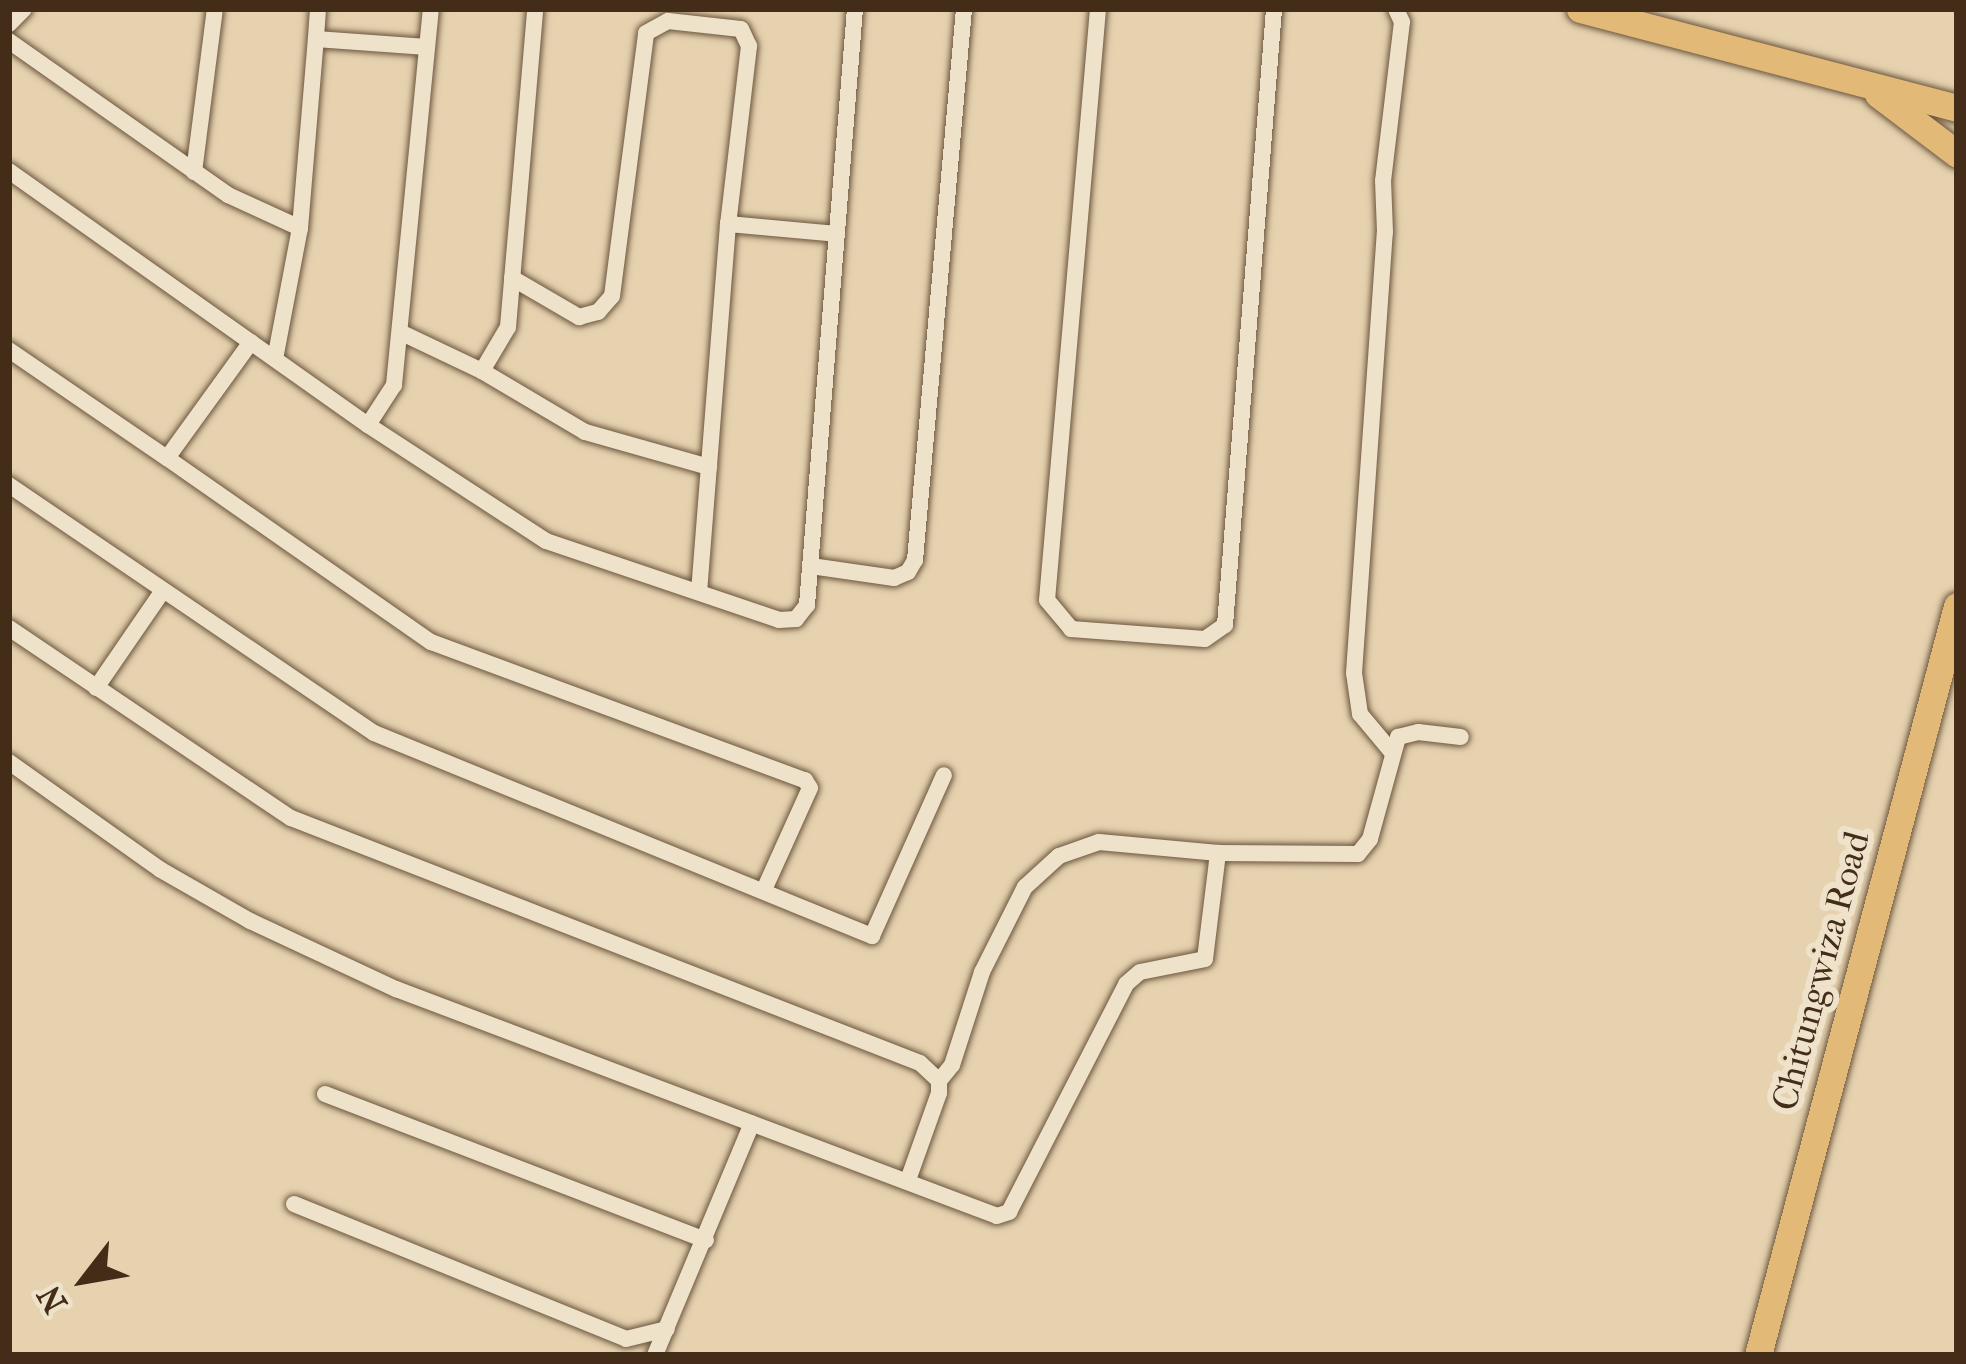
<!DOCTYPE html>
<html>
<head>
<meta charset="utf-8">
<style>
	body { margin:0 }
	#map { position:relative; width:1966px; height:1364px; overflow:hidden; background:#e6d2af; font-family:"IM FELL French Canon",serif }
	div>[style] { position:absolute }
	.roads { filter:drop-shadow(0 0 3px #6c563e) drop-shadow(0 0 3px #6c563e) }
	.street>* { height:16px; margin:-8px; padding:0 8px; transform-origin:8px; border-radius:8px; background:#efe2cb }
	.primary>* { height:27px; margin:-13.5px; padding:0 13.5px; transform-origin:13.5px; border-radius:13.5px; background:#e3b978 }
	span { translate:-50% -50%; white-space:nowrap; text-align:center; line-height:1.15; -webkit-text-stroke:12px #efe2cb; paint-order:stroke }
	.street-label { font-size:36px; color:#432d19 }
	.frame { position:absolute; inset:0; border:12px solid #432d19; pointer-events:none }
	.north { position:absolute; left:24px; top:1220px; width:120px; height:120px; -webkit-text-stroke:9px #efe2cb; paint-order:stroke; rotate:239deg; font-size:33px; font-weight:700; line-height:48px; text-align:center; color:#432d19 }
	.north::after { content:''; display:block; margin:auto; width:42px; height:54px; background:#432d19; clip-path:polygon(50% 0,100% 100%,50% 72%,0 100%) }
</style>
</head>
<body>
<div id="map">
	<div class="roads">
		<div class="street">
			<i style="left:318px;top:9px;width:30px;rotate:94deg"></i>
			<i style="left:316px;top:39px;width:111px;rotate:4.1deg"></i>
			<i style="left:1098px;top:9px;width:593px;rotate:94.93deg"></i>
			<i style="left:1047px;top:600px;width:38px;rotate:50deg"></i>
			<i style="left:1071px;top:629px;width:134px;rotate:4.3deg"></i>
			<i style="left:1205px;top:639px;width:24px;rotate:-35deg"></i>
			<i style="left:1225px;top:625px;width:618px;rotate:-85.45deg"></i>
			<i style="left:9px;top:24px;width:21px;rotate:-45deg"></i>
			<i style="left:9px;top:41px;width:268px;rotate:35.1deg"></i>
			<i style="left:228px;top:195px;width:79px;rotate:24.6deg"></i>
			<i style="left:9px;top:171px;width:440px;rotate:35.3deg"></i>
			<i style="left:368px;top:425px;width:212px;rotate:33.1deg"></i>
			<i style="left:546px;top:541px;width:246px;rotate:18.7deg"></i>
			<i style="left:779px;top:620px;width:17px;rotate:-3deg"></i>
			<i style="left:796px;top:619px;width:18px;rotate:-52deg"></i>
			<i style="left:807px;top:605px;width:598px;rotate:-85.4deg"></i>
			<i style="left:194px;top:172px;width:164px;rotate:-82.7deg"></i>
			<i style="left:728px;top:224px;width:109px;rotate:5.2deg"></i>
			<i style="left:512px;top:278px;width:78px;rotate:30.2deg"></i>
			<i style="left:579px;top:317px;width:20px;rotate:-15deg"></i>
			<i style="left:598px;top:312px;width:21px;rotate:-49deg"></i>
			<i style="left:612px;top:296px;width:265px;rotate:-82.6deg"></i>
			<i style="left:646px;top:33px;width:25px;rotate:-29deg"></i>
			<i style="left:668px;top:21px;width:73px;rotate:6.3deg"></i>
			<i style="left:741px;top:29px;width:19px;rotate:65deg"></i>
			<i style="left:749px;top:46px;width:179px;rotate:96.7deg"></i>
			<i style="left:728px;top:224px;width:366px;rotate:94.5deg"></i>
			<i style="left:402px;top:333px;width:89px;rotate:25.4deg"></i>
			<i style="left:482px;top:371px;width:120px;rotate:30.6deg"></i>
			<i style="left:585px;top:432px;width:129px;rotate:15.8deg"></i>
			<i style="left:251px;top:342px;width:143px;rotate:125.9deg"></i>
			<i style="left:167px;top:458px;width:322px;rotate:34.9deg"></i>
			<i style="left:431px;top:642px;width:399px;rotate:20.3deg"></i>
			<i style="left:805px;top:780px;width:9px;rotate:58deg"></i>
			<i style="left:810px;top:788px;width:112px;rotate:114.3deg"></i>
			<i style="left:9px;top:350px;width:191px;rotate:34.4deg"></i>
			<i style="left:275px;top:359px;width:133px;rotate:-79.2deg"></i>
			<i style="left:300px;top:228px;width:190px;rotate:-85.2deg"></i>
			<i style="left:482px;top:371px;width:51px;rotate:-59.4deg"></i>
			<i style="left:508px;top:327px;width:319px;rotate:-85.1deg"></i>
			<i style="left:368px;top:425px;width:48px;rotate:-57deg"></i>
			<i style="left:394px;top:385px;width:378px;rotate:-84.4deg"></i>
			<i style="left:9px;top:485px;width:441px;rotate:34.2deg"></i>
			<i style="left:374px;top:733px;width:538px;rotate:22.18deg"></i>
			<i style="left:872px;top:936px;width:176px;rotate:-65.9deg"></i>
			<i style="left:811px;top:566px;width:84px;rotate:8.2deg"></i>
			<i style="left:894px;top:578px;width:15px;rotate:-23deg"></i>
			<i style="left:908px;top:572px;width:14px;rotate:-60deg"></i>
			<i style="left:915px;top:560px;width:553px;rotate:-84.92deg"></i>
			<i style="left:9px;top:628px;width:340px;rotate:34deg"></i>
			<i style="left:291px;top:818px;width:675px;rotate:21.28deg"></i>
			<i style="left:920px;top:1063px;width:26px;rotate:43deg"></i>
			<i style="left:939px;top:1081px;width:12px;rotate:90deg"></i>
			<i style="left:939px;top:1093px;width:92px;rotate:109.6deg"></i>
			<i style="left:96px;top:688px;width:116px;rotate:-55.5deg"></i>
			<i style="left:1391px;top:751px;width:48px;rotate:-130deg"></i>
			<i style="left:1360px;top:714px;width:41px;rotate:-98.3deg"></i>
			<i style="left:1354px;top:673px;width:442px;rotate:-86deg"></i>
			<i style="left:1385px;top:232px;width:51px;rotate:-92.2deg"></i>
			<i style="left:1383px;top:181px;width:160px;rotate:-83.2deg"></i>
			<i style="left:1402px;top:22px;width:14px;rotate:-115deg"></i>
			<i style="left:9px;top:762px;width:186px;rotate:35.4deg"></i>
			<i style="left:161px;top:870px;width:103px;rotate:29.8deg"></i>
			<i style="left:250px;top:921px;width:161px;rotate:25deg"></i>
			<i style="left:396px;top:989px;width:642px;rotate:20.69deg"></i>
			<i style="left:997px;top:1216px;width:13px;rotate:-18deg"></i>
			<i style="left:1009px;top:1212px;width:256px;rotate:-62.8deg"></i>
			<i style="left:1126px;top:984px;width:18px;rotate:-41deg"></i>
			<i style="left:1140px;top:972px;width:66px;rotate:-11.3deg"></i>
			<i style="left:1205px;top:959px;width:107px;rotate:-83deg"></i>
			<i style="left:1218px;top:853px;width:140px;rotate:0.4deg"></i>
			<i style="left:1358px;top:854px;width:19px;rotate:-51deg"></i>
			<i style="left:1370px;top:839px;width:106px;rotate:-74.6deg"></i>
			<i style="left:1398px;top:737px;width:21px;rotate:-14deg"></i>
			<i style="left:1418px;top:732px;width:43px;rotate:6.6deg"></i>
			<i style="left:939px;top:1081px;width:21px;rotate:-51deg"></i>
			<i style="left:952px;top:1065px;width:98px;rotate:-72.1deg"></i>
			<i style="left:982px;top:972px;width:95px;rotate:-63.2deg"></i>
			<i style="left:1025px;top:887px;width:46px;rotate:-42.4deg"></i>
			<i style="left:1059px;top:856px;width:42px;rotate:-19.3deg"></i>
			<i style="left:1099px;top:842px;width:120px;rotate:5.3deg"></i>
			<i style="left:325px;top:1094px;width:408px;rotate:21deg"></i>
			<i style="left:294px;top:1204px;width:358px;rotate:22.1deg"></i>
			<i style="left:626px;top:1339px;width:42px;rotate:-13.7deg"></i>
			<i style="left:655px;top:1355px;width:251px;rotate:-67.3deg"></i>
		</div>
		<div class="primary">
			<i style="left:1580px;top:9px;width:390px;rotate:14.7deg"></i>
			<i style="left:1878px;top:94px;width:99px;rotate:37.2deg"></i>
			<i style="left:1758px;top:1355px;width:775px;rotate:-75.12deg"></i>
		</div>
	</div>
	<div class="street-label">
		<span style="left:1821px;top:971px;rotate:-75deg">Chitungwiza Road</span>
	</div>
	<div class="frame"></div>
	<div class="north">N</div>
</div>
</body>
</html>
